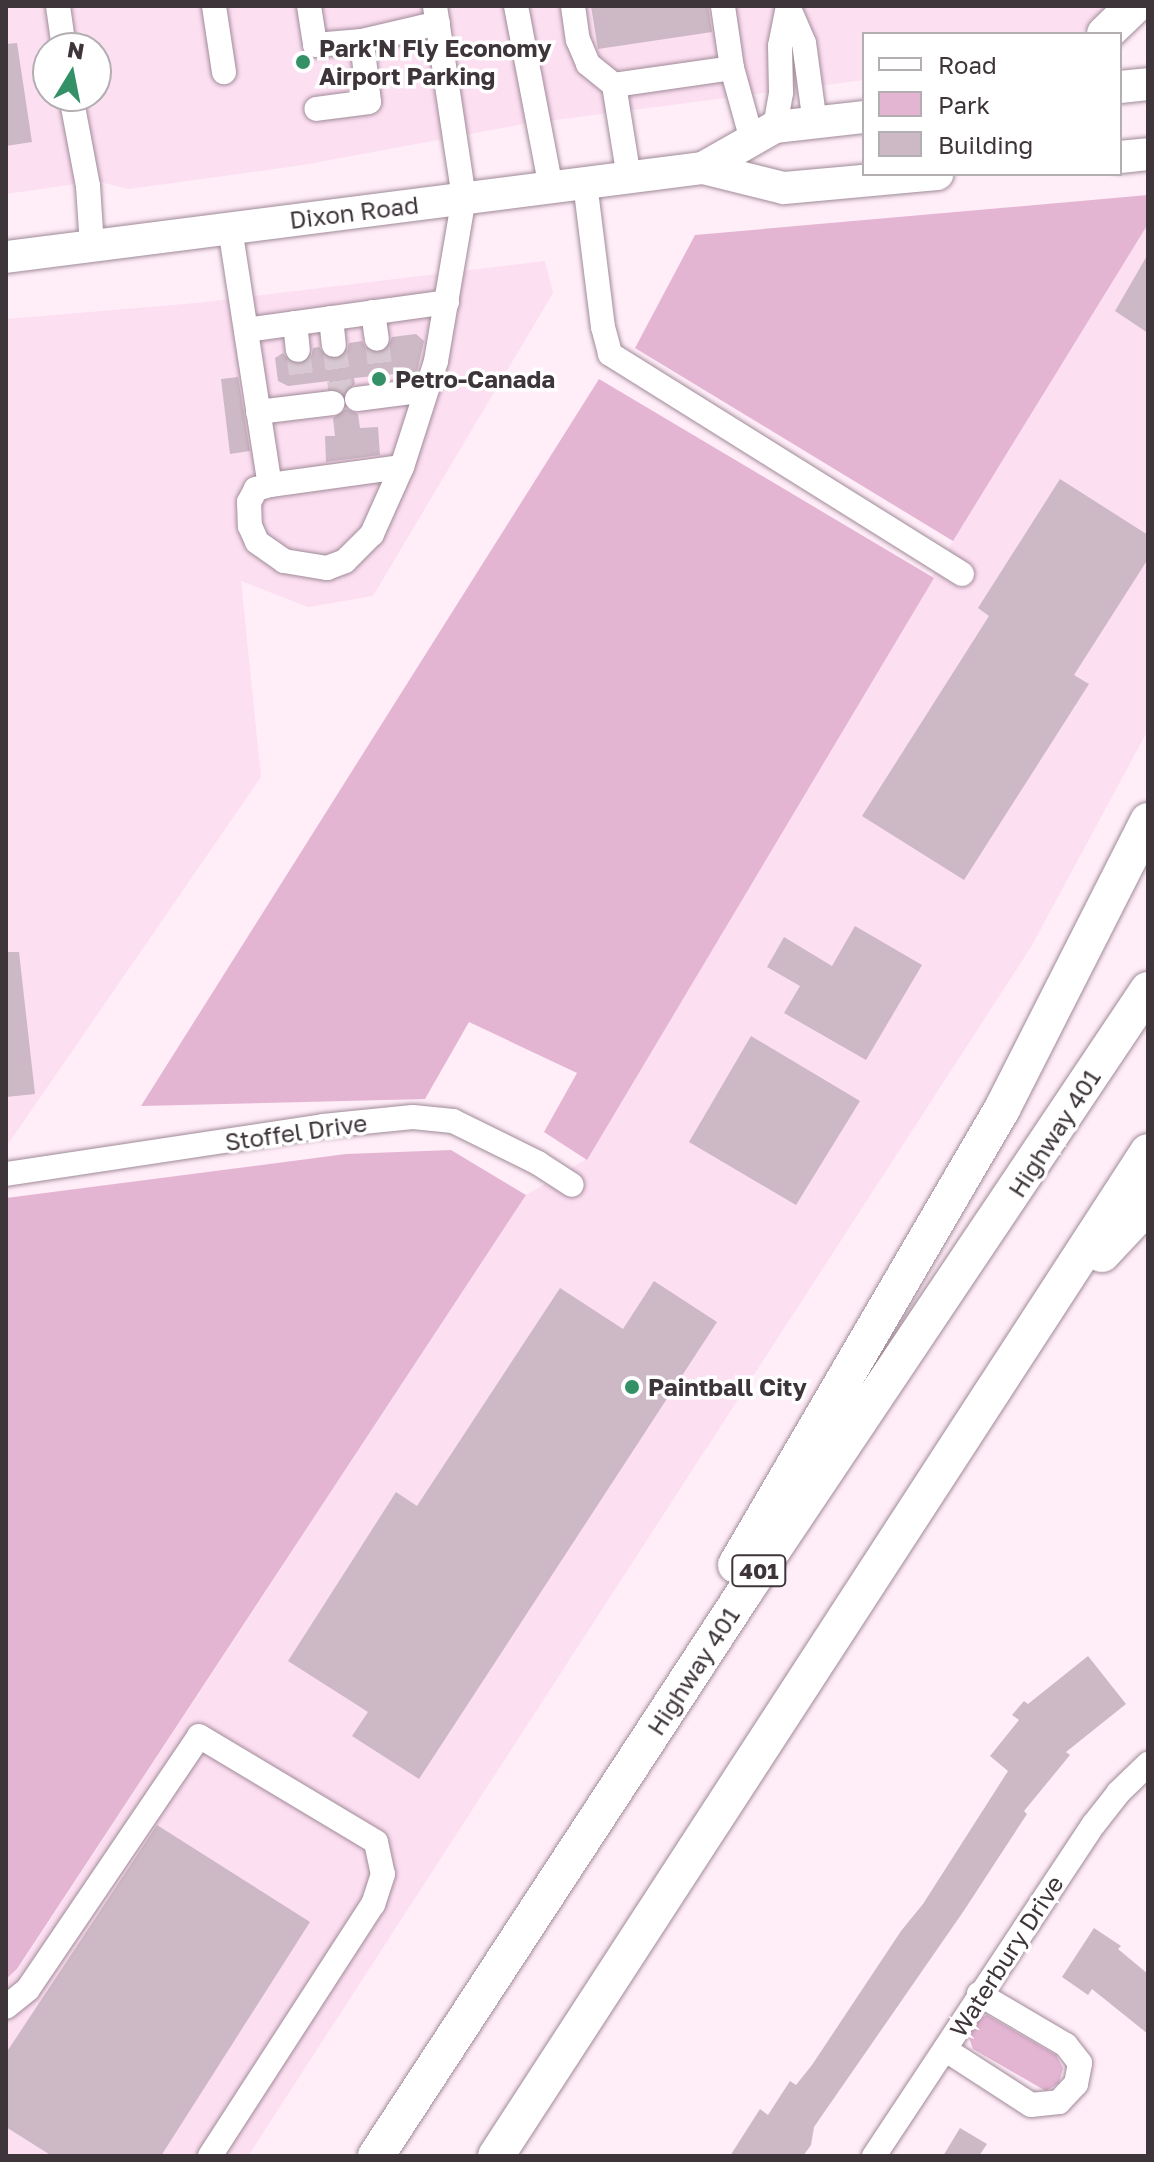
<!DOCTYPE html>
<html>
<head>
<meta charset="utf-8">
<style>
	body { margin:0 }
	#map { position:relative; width:1154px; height:2162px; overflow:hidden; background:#ffedf8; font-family:"Golos Text",sans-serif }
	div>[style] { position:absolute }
	.built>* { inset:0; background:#fddff2 }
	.green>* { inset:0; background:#e4b5d3 }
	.building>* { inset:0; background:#cdb8c5 }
	.minor-tunnel>* { height:24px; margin-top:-12px; transform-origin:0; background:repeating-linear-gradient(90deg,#d8c8d2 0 24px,transparent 0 36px) }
	.roads { filter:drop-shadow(0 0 2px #a08b98) drop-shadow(0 0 2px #a08b98) }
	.minor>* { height:24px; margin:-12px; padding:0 12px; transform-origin:12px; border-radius:12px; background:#fff }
	.major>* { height:32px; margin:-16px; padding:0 16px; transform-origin:16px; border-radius:16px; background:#fff }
	.highway>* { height:36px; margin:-18px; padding:0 18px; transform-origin:18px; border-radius:18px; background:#fff }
	.dots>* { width:22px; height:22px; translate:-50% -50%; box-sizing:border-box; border:4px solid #fff; border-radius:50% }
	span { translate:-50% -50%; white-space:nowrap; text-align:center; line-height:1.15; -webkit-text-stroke:7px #fff; paint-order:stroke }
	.shield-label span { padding:2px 6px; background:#fff; border:2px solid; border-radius:6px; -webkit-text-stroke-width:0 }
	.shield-label { font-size:22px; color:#3e353b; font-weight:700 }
	.poi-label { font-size:24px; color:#3e353b; font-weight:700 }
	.left { translate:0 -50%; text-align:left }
	.street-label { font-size:24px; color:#3e353b }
	.frame { position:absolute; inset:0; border:8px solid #3e353b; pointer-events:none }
	.legend { position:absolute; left:862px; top:32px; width:260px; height:144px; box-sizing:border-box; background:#fff; border:2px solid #b2aeb1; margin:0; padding:10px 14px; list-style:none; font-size:24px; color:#3e353b }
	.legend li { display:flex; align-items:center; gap:16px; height:40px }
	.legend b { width:40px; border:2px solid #b2aeb1 }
	.north { position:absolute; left:32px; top:32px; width:80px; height:80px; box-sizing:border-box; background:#fff; border:2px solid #b2aeb1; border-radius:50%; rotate:10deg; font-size:22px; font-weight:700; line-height:32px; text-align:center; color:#3e353b }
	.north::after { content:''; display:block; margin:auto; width:28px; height:36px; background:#349067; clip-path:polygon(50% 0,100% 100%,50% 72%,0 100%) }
</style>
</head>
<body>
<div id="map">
	<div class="built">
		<i style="clip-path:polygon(evenodd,6px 6px,1109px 6px,1080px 34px,864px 34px,864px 80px,524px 124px,303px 165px,129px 189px,96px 181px,6px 194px,6px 6px,48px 48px,96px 48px,96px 96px,48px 96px,48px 48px)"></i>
		<i style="clip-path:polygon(1148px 224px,1148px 730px,1031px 947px,248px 2156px,6px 2156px,6px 1979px,18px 1969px,526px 1195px,587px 1159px,953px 541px)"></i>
		<i style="clip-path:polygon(545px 261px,553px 293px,373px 596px,308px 607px,241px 581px,261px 777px,6px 1147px,6px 319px,197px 303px)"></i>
	</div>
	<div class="green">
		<i style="clip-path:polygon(1148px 195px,1148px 224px,953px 541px,635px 348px,695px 235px)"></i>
		<i style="clip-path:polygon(599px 379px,934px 578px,587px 1160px,544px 1132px,577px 1073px,469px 1022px,425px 1099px,141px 1106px)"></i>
		<i style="clip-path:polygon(451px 1150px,526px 1195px,17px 1969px,6px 1979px,6px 1198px,346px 1154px)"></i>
		<i style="clip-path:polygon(987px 2015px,1056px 2055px,1063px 2068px,1059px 2083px,1046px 2091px,973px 2049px,968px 2035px,973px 2021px)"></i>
	</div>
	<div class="building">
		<i style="clip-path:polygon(591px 6px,708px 6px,712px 32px,598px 49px)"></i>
		<i style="clip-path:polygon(17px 43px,32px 142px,6px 146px,6px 44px)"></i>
		<i style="clip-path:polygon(1148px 254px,1148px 333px,1115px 311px)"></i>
		<i style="clip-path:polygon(416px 334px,424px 341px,417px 372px,354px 378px,355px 384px,343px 393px,330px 388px,329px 381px,288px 386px,278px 381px,275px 358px,283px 353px,291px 363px,300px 365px,311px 357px,313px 348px,319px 347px,327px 358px,336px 360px,347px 352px,349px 343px,362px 341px,366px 349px,378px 354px,387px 350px,392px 337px)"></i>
		<i style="clip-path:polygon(238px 377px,250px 451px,230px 454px,221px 379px)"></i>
		<i style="clip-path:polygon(346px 409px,358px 414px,360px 428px,378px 427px,380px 455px,326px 462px,325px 436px,335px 436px,333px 418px)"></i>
		<i style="clip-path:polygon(1060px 479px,1148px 535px,1148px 559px,1074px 675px,1089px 684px,964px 880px,862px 816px,989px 616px,978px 608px)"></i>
		<i style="clip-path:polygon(855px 926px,922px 965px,866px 1060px,784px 1013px,800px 986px,767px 967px,784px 937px,832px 966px)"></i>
		<i style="clip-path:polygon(6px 952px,19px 952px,35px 1094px,6px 1097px)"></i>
		<i style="clip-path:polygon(751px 1036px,860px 1101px,796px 1205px,689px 1142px)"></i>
		<i style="clip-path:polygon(654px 1281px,717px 1322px,419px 1779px,352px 1736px,368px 1712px,288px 1661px,396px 1492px,417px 1506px,560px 1288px,623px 1329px)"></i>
		<i style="clip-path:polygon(1088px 1656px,1126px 1704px,1066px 1752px,1070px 1755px,1024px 1811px,1027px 1814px,963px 1912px,814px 2127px,811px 2145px,803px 2156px,730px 2156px,760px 2109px,768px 2115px,790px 2081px,796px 2085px,812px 2065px,901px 1931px,923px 1904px,1008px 1771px,990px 1756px,1019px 1720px,1012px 1715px,1024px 1701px,1028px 1704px)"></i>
		<i style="clip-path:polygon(157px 1825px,310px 1922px,161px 2156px,52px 2156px,6px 2127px,6px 2053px)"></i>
		<i style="clip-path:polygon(1094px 1928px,1121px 1946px,1118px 1949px,1148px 1974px,1148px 2034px,1092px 1989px,1088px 1995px,1062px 1977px)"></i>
		<i style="clip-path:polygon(960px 2128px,987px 2144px,979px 2156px,943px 2156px)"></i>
	</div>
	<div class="minor-tunnel">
		<i style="left:377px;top:339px;width:36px;rotate:84deg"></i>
		<i style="left:334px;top:345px;width:57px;rotate:81.9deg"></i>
		<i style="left:298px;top:350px;width:34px;rotate:83deg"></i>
	</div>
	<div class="roads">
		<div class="minor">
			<i style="left:58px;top:6px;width:42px;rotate:81.9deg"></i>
			<i style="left:214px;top:6px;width:67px;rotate:81.4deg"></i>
			<i style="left:309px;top:6px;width:39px;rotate:81deg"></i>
			<i style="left:315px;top:45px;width:47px;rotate:-4.9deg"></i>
			<i style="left:362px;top:41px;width:61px;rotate:83.5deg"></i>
			<i style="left:369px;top:102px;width:53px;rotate:172.5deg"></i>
			<i style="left:516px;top:6px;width:184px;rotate:79.1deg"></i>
			<i style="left:573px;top:6px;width:34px;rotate:82deg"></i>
			<i style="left:578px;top:40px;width:26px;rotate:67deg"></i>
			<i style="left:588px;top:64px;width:33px;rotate:39deg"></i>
			<i style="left:614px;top:85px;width:94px;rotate:80.8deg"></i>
			<i style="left:788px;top:6px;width:40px;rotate:66.6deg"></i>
			<i style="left:804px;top:43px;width:81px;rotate:82.2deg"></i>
			<i style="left:362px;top:41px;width:78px;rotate:-13.3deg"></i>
			<i style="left:732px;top:68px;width:75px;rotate:74.5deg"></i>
			<i style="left:614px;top:85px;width:119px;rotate:-8.2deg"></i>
			<i style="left:732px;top:68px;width:63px;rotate:-98.3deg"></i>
			<i style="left:71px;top:96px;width:92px;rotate:79.3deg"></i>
			<i style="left:88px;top:186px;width:61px;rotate:86.2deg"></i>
			<i style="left:775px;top:127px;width:35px;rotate:-80deg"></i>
			<i style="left:781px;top:93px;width:47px;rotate:-91.2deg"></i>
			<i style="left:780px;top:46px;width:41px;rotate:-78.7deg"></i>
			<i style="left:585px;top:183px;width:145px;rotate:82.9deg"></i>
			<i style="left:603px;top:327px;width:28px;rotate:75deg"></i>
			<i style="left:610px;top:354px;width:415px;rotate:32deg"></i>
			<i style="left:230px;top:228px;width:260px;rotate:81.2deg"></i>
			<i style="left:270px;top:485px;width:133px;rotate:-7.8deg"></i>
			<i style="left:402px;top:467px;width:111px;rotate:-72.2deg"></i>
			<i style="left:436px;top:361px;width:165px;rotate:-80.3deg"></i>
			<i style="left:464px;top:198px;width:194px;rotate:-98.6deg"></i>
			<i style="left:373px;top:312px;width:27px;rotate:82deg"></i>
			<i style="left:331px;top:318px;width:27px;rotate:84deg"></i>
			<i style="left:295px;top:323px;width:27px;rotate:84deg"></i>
			<i style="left:246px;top:330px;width:203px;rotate:-7.9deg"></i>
			<i style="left:357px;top:399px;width:70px;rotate:-7.4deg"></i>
			<i style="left:258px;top:412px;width:75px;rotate:-6.9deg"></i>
			<i style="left:270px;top:485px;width:15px;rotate:164deg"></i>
			<i style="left:256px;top:489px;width:15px;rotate:118deg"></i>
			<i style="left:249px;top:502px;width:24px;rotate:88deg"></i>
			<i style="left:250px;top:526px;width:17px;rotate:66deg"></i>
			<i style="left:257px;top:542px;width:33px;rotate:35deg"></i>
			<i style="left:284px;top:561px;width:44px;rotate:9.2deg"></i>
			<i style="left:327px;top:568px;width:19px;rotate:-21deg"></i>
			<i style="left:345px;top:561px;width:38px;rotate:-45deg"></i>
			<i style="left:372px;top:534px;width:73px;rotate:-65.9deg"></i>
			<i style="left:6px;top:1174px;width:321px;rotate:-8.6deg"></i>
			<i style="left:323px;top:1126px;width:90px;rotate:-5.7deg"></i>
			<i style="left:413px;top:1117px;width:40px;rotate:5.7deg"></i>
			<i style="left:453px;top:1121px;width:95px;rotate:26.3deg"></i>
			<i style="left:538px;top:1163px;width:40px;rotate:32.9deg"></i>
			<i style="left:6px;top:2007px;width:28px;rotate:-39deg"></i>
			<i style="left:28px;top:1989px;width:305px;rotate:-55.9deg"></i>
			<i style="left:199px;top:1736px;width:206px;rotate:30.9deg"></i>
			<i style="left:376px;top:1842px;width:33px;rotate:78deg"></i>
			<i style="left:383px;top:1874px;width:32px;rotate:108deg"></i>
			<i style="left:373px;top:1904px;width:300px;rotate:122.9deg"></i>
			<i style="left:946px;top:2050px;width:101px;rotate:32.9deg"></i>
			<i style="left:1031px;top:2105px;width:28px;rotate:-6deg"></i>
			<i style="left:1059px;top:2102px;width:25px;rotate:-47deg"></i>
			<i style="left:1076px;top:2084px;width:21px;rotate:-79deg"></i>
			<i style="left:1080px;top:2063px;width:23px;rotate:-128deg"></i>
			<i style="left:1066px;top:2045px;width:101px;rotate:-149.6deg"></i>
			<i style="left:874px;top:2156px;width:398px;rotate:-56.5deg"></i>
			<i style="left:1094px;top:1824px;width:39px;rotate:-52deg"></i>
			<i style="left:1118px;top:1793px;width:42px;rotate:-44deg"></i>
		</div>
		<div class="major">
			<i style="left:1120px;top:87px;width:28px;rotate:-6deg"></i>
			<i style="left:1120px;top:157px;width:28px;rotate:-6deg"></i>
			<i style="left:703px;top:168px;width:83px;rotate:-29.7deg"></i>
			<i style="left:775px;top:127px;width:90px;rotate:-6.4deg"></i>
			<i style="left:6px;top:257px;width:703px;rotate:-7.28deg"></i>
			<i style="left:703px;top:168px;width:83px;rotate:13.9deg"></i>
			<i style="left:784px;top:188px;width:154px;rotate:-5.2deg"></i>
		</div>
		<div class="highway">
			<i style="left:1105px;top:34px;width:40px;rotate:-44deg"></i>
			<i style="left:1102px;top:1254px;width:67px;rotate:-46.8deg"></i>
			<i style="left:736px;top:1565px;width:528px;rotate:-59.74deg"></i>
			<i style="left:1002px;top:1109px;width:323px;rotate:-63.1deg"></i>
			<i style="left:376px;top:2156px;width:673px;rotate:-56.83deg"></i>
			<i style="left:744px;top:1593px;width:726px;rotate:-56.18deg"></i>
			<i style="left:496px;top:2156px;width:1197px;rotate:-57deg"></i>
		</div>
	</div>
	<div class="dots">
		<i style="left:303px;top:62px;background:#349067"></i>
		<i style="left:379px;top:379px;background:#349067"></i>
		<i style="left:632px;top:1387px;background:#349067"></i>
	</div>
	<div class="shield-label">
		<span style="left:759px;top:1571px">401</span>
	</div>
	<div class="poi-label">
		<span class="left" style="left:319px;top:62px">Park'N Fly Economy<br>Airport Parking</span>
		<span class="left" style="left:395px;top:379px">Petro-Canada</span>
		<span class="left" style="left:648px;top:1387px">Paintball City</span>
	</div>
	<div class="street-label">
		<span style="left:354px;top:212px;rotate:-7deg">Dixon Road</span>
		<span style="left:296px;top:1132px;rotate:-8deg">Stoffel Drive</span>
		<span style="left:1054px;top:1133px;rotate:-57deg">Highway 401</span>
		<span style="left:693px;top:1671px;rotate:-57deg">Highway 401</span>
		<span style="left:1006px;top:1956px;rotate:-57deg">Waterbury Drive</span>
	</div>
	<div class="frame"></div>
	<ul class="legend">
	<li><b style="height:10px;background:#fff"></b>Road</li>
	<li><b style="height:22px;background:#e4b5d3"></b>Park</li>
	<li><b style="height:22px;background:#cdb8c5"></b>Building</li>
	</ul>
	<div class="north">N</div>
</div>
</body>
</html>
